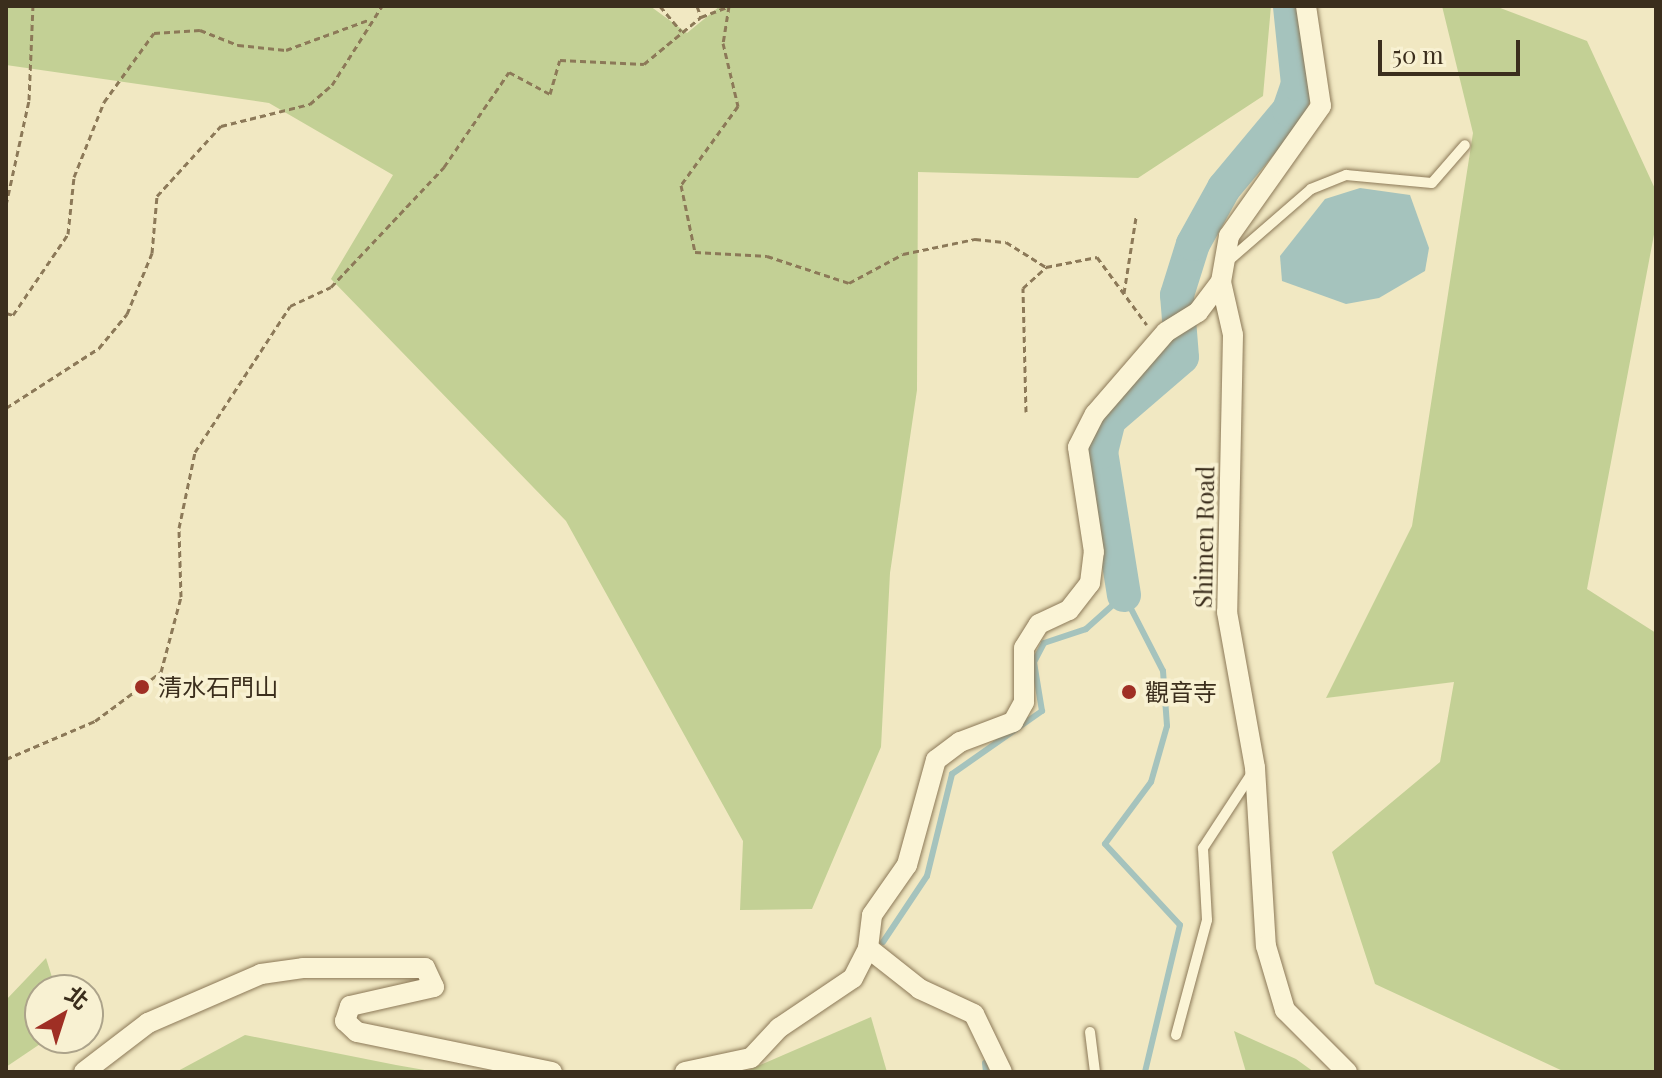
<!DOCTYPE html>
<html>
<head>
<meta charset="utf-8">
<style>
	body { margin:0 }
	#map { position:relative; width:1662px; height:1078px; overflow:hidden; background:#f1e8c2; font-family:"Playfair Display","Noto Sans TC",serif }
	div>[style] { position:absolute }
	.green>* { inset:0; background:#c3d095 }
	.water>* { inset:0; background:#a5c3bd }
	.stream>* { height:6px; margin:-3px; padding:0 3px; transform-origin:3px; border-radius:3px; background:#a5c3bd }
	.river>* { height:34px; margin:-17px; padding:0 17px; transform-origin:17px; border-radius:17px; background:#a5c3bd }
	.path>* { height:3px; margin-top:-1.5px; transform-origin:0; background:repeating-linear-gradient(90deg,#8c7958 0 6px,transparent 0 10px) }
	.roads { filter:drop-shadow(0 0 2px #8c7958) drop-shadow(0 0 2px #8c7958) }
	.service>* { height:10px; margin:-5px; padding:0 5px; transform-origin:5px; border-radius:5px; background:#fbf4d6 }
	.minor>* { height:20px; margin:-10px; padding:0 10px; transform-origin:10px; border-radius:10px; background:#fbf4d6 }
	.dots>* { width:22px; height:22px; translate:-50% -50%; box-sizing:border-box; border:4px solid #f8f1d2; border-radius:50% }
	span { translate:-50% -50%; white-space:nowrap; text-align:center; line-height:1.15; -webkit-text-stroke:7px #f8f1d2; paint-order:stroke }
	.street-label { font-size:24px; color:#3b2e1d }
	.poi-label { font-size:24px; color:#3b2e1d }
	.left { translate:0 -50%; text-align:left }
	.frame { position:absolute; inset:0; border:8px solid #3b2e1d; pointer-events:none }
	.north { position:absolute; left:24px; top:974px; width:80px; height:80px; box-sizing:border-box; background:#f8f1d2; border:2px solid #aca38a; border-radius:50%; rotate:39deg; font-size:22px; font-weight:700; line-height:32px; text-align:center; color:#3b2e1d }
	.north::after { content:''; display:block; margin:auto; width:28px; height:36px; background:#9f2f24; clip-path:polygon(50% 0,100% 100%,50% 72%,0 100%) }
	.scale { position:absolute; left:1378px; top:40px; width:142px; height:36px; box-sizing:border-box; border:4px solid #3b2e1d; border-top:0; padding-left:10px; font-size:24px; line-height:28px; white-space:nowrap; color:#3b2e1d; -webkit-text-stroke:6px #f8f1d2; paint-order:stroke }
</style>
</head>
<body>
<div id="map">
	<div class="green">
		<i style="clip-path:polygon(6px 6px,650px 6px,687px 33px,720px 6px,1271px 6px,1263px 96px,1138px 178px,918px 172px,917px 390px,890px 573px,881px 747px,812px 909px,740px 910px,743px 841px,566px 521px,331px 279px,393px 175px,269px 103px,6px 65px)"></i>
		<i style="clip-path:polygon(1442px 6px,1495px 6px,1587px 41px,1656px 191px,1656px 224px,1587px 589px,1656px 633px,1656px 1072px,1565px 1072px,1375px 984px,1332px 852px,1440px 762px,1454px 682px,1326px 698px,1412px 526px,1473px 133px)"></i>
		<i style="clip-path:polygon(46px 958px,56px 990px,40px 990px,40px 1038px,49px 1038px,6px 1067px,6px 1000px)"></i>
		<i style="clip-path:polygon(871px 1017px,887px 1072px,744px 1072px)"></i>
		<i style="clip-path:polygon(1234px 1031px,1296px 1059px,1314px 1072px,1246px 1072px)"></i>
		<i style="clip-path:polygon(245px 1035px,396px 1065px,436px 1072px,176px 1072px)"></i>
	</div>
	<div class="water">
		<i style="clip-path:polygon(1360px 188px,1410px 195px,1429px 248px,1425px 271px,1379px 298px,1346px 304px,1282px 281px,1280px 256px,1325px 199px)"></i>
	</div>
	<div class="stream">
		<i style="left:883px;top:942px;width:79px;rotate:-56.3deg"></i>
		<i style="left:927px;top:876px;width:105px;rotate:-76.2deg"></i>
		<i style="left:952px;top:774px;width:110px;rotate:-35deg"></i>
		<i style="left:1042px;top:711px;width:50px;rotate:-99.3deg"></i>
		<i style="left:1034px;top:662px;width:21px;rotate:-62deg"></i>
		<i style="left:1044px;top:643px;width:44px;rotate:-18.4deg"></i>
		<i style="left:1086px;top:629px;width:51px;rotate:-41.8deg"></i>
		<i style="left:1124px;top:595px;width:85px;rotate:62.8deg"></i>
		<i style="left:1163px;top:671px;width:55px;rotate:85.8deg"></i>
		<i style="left:1167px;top:726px;width:58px;rotate:105.9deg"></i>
		<i style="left:1151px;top:782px;width:77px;rotate:126.6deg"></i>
		<i style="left:1105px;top:844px;width:110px;rotate:47.2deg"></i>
		<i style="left:1180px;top:925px;width:151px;rotate:103.4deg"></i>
		<i style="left:985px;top:1063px;width:9px;rotate:84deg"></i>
	</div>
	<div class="river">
		<i style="left:1124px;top:595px;width:145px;rotate:-99.1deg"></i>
		<i style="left:1101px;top:452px;width:33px;rotate:-76deg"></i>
		<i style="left:1109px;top:420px;width:96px;rotate:-40.8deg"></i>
		<i style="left:1182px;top:357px;width:62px;rotate:-94.6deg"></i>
		<i style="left:1177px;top:295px;width:53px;rotate:-72.6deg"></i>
		<i style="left:1193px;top:244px;width:64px;rotate:-61deg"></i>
		<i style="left:1224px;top:188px;width:102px;rotate:-50.2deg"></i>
		<i style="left:1289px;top:110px;width:28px;rotate:-71deg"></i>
		<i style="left:1298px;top:84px;width:78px;rotate:-95.9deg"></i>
	</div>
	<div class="path">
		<i style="left:660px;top:6px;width:33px;rotate:50deg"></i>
		<i style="left:697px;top:6px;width:12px;rotate:70deg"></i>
		<i style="left:729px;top:6px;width:37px;rotate:99deg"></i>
		<i style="left:723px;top:43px;width:65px;rotate:76.6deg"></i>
		<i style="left:738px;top:106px;width:97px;rotate:125.8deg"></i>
		<i style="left:681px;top:185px;width:68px;rotate:78.2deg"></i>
		<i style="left:695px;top:252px;width:72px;rotate:3.2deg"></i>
		<i style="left:767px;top:256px;width:86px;rotate:18.2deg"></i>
		<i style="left:849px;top:283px;width:61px;rotate:-28.2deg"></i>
		<i style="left:903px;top:254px;width:74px;rotate:-11.8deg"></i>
		<i style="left:975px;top:239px;width:31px;rotate:6deg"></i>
		<i style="left:1006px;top:242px;width:47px;rotate:32deg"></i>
		<i style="left:817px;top:6px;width:24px"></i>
		<i style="left:6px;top:205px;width:107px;rotate:-77.6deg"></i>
		<i style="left:29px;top:100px;width:94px;rotate:-87.6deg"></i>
		<i style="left:1124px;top:293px;width:77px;rotate:-81deg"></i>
		<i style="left:6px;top:313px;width:7px;rotate:16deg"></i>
		<i style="left:13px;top:315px;width:98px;rotate:-55.8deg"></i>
		<i style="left:68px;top:234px;width:57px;rotate:-84deg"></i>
		<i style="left:74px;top:177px;width:81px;rotate:-68.2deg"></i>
		<i style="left:104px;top:102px;width:85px;rotate:-54.1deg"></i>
		<i style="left:154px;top:33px;width:46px;rotate:-3.7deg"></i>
		<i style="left:200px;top:30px;width:41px;rotate:21.5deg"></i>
		<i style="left:238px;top:45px;width:48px;rotate:5.9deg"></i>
		<i style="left:286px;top:50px;width:87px;rotate:-20.1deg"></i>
		<i style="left:6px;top:408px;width:111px;rotate:-32.8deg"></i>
		<i style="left:99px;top:348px;width:44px;rotate:-50.5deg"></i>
		<i style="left:127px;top:314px;width:66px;rotate:-67.7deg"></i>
		<i style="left:152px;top:253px;width:57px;rotate:-85deg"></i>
		<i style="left:157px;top:196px;width:95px;rotate:-47.6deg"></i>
		<i style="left:221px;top:126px;width:92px;rotate:-13.9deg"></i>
		<i style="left:310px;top:104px;width:29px;rotate:-41deg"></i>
		<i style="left:332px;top:85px;width:93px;rotate:-57.7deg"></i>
		<i style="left:1026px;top:412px;width:124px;rotate:-91.4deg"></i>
		<i style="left:1023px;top:288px;width:31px;rotate:-42deg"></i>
		<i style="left:1046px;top:267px;width:52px;rotate:-11.1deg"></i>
		<i style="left:1097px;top:257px;width:84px;rotate:53.7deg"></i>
		<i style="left:6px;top:586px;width:8px;rotate:90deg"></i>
		<i style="left:6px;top:759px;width:97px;rotate:-23.1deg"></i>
		<i style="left:95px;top:721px;width:82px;rotate:-36.6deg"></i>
		<i style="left:161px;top:672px;width:78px;rotate:-75.1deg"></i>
		<i style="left:181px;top:597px;width:69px;rotate:-91.7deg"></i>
		<i style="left:179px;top:528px;width:78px;rotate:-78.1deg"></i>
		<i style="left:195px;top:452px;width:174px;rotate:-56.9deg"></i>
		<i style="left:290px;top:306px;width:45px;rotate:-24.9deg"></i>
		<i style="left:331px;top:287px;width:165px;rotate:-46.7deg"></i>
		<i style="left:444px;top:167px;width:115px;rotate:-55.6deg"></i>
		<i style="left:509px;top:72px;width:47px;rotate:28.2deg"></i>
		<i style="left:550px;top:94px;width:35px;rotate:-74deg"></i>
		<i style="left:560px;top:60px;width:84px;rotate:2.7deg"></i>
		<i style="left:644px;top:64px;width:74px;rotate:-39.5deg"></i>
		<i style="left:701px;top:17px;width:30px;rotate:-21deg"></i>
	</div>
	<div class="roads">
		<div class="service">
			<i style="left:1227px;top:262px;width:111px;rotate:-41deg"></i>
			<i style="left:1311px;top:189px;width:38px;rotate:-22deg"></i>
			<i style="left:1346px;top:175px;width:86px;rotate:5.3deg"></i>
			<i style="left:1432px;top:183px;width:50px;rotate:-49deg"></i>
			<i style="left:1090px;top:1032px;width:40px;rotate:82.9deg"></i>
			<i style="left:1176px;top:1035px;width:119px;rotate:-74.9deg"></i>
			<i style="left:1207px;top:920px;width:72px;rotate:-93.2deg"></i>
			<i style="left:1203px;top:848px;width:93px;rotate:-56.8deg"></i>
		</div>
		<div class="minor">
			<i style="left:1306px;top:6px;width:101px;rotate:81.5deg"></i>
			<i style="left:1321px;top:106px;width:159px;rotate:125.3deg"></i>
			<i style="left:1229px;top:236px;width:47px;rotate:99.9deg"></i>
			<i style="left:1221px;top:282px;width:54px;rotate:77.2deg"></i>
			<i style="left:1233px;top:335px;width:277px;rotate:91.2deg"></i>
			<i style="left:1227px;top:612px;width:158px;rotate:79.8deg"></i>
			<i style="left:1255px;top:768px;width:178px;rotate:86.5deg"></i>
			<i style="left:1266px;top:946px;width:67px;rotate:73.5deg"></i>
			<i style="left:1285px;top:1010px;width:88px;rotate:45deg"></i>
			<i style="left:84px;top:1072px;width:81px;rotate:-37.4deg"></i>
			<i style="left:148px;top:1023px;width:123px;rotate:-23.4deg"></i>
			<i style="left:261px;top:974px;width:42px;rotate:-8.1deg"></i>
			<i style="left:303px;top:968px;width:122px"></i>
			<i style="left:425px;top:968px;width:21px;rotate:65deg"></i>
			<i style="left:434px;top:987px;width:86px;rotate:167.3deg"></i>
			<i style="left:350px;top:1006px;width:16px;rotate:108deg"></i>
			<i style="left:345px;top:1021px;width:16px;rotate:43deg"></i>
			<i style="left:357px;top:1032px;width:199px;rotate:11.6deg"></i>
			<i style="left:685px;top:1072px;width:67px;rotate:-12deg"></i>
			<i style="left:751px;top:1058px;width:41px;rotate:-47deg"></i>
			<i style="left:779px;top:1028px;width:89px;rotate:-34deg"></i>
			<i style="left:853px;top:978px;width:34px;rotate:-63deg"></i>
			<i style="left:1002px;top:1072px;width:64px;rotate:-115.8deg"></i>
			<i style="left:974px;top:1014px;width:60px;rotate:-155.2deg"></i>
			<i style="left:920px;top:989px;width:66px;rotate:-141.7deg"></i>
			<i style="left:868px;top:948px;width:33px;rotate:-83deg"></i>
			<i style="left:872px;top:915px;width:61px;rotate:-55deg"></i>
			<i style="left:907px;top:865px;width:109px;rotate:-74.6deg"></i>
			<i style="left:936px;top:760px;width:30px;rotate:-37deg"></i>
			<i style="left:960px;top:742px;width:57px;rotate:-20.7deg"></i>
			<i style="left:1013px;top:722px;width:23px;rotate:-61deg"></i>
			<i style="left:1024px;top:702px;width:54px;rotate:-90deg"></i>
			<i style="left:1024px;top:648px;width:28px;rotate:-58deg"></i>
			<i style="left:1039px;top:624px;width:33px;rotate:-25deg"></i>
			<i style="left:1069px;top:610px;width:34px;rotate:-52deg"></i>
			<i style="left:1090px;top:583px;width:31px;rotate:-83deg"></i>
			<i style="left:1094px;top:552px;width:106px;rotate:-98.7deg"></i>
			<i style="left:1078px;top:447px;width:37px;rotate:-63deg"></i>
			<i style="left:1095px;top:414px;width:108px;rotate:-49.1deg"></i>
			<i style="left:1166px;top:332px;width:38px;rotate:-32deg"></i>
			<i style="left:1198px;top:312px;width:38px;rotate:-53deg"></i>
		</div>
	</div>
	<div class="dots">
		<i style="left:142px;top:687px;background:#9f2f24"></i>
		<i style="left:1129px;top:692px;background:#9f2f24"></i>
	</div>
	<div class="street-label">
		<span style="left:1204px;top:537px;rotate:-89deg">Shimen Road</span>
	</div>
	<div class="poi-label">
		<span class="left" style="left:158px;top:687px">清水石門山</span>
		<span class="left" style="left:1145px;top:692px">觀音寺</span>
	</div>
	<div class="frame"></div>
	<div class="north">北</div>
	<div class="scale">50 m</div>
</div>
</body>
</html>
